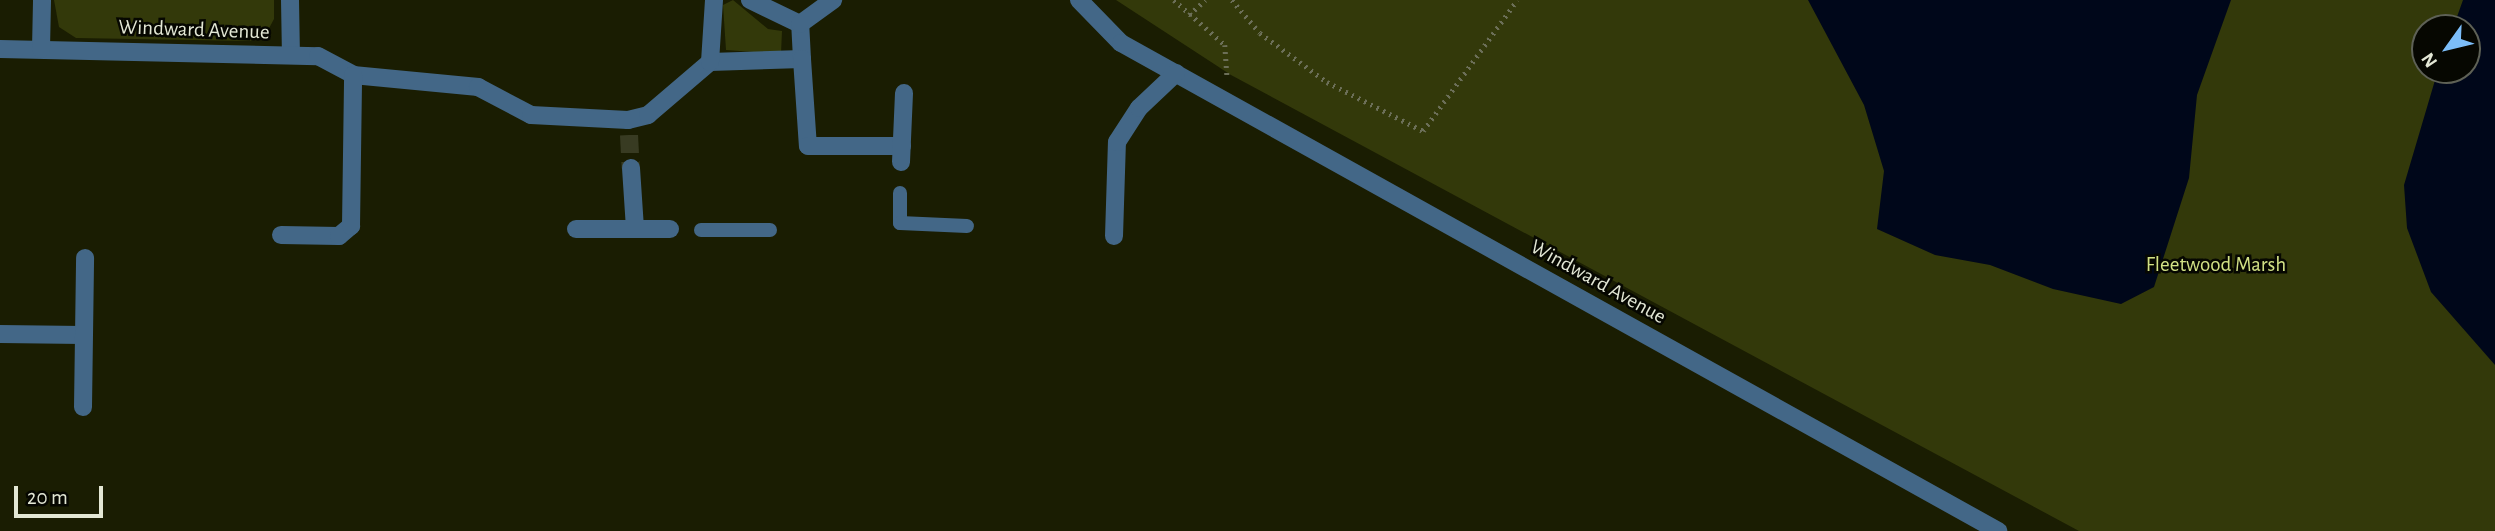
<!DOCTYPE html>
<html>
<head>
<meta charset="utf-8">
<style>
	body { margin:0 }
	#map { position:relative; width:2495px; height:531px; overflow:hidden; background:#1a1d02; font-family:"Alegreya Sans",sans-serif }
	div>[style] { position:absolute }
	.green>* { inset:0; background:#33390a }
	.water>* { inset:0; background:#00071a }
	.minor-tunnel>* { height:18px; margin-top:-9px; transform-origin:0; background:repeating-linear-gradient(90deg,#383b22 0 18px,transparent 0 27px) }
	.path>* { height:4.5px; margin-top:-2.25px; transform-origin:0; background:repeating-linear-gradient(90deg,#6c6f58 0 2px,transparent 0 7px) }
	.service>* { height:14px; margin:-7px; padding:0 7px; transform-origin:7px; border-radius:7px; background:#436787 }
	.minor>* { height:18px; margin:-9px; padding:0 9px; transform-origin:9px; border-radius:9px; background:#436787 }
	span { translate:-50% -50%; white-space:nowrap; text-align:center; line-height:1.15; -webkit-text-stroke:5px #060701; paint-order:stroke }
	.street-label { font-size:21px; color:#e3e7d5 }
	.park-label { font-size:21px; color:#d2e185 }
	.north { position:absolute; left:2411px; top:14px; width:70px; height:70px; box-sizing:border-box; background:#060701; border:2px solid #5e6156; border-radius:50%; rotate:236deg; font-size:19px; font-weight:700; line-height:28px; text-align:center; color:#e3e7d5 }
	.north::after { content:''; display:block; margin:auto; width:24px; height:32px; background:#7cbef9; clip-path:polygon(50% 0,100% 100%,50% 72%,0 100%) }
	.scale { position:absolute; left:14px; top:486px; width:89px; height:32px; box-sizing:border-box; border:4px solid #e3e7d5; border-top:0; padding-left:9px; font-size:21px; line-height:24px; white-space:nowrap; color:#e3e7d5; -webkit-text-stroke:5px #060701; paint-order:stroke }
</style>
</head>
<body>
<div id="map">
	<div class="green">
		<i style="clip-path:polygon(54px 0,274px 0,274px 19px,267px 32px,250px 41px,76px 38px,59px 27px)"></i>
		<i style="clip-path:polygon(733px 0,768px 29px,782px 31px,781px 54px,726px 50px,723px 5px)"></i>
		<i style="clip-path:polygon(evenodd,1116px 0,2495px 0,2495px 531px,2079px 531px,1231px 75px,1116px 0,2425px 28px,2467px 28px,2467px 70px,2425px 70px,2425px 28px)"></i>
	</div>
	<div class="water">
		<i style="clip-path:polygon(1808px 0,2231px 0,2197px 95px,2189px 178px,2154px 287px,2121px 304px,2053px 289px,1990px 265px,1935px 255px,1877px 229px,1884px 171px,1864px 105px)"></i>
		<i style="clip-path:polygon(2463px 0,2495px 0,2495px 365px,2431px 292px,2407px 228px,2404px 185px,2438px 70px,2467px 70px,2467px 28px,2453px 28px)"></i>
	</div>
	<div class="minor-tunnel">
		<i style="left:629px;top:135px;width:33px;rotate:87deg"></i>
	</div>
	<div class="path">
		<i style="left:1174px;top:0;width:68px;rotate:41.4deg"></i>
		<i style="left:1225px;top:45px;width:31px;rotate:86deg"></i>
		<i style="left:1232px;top:0;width:43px;rotate:49.7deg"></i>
		<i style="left:1260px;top:33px;width:83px;rotate:36.2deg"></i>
		<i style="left:1327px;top:82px;width:108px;rotate:27deg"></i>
		<i style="left:1423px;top:131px;width:161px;rotate:-54.3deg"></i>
		<i style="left:1189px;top:15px;width:22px;rotate:-43deg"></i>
	</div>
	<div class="service">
		<i style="left:900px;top:193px;width:30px;rotate:90deg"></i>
		<i style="left:900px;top:223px;width:67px;rotate:2.6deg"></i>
		<i style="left:701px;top:230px;width:69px"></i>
	</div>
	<div class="minor">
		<i style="left:290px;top:0;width:55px;rotate:89deg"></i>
		<i style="left:750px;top:0;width:55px;rotate:25.6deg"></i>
		<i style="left:1079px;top:0;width:60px;rotate:45.7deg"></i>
		<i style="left:1121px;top:43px;width:1004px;rotate:29.09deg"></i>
		<i style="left:0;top:49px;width:318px;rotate:1.3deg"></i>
		<i style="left:318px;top:56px;width:40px;rotate:28deg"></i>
		<i style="left:353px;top:75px;width:126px;rotate:5.5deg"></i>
		<i style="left:478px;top:87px;width:60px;rotate:27.8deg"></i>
		<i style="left:531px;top:115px;width:97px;rotate:3deg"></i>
		<i style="left:628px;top:120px;width:21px;rotate:-14deg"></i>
		<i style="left:648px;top:115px;width:82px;rotate:-40.5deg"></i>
		<i style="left:710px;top:62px;width:92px;rotate:-1.9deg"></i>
		<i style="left:802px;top:59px;width:35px;rotate:-93deg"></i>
		<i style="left:800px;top:24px;width:41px;rotate:-36deg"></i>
		<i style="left:41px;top:49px;width:49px;rotate:-88.8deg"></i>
		<i style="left:802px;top:59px;width:87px;rotate:86.1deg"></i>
		<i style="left:808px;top:146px;width:94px"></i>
		<i style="left:710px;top:62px;width:62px;rotate:-86.3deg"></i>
		<i style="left:901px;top:162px;width:69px;rotate:-87.5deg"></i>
		<i style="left:631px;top:168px;width:61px;rotate:86.2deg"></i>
		<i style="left:576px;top:229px;width:94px"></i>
		<i style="left:281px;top:235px;width:58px;rotate:1deg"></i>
		<i style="left:339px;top:236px;width:16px;rotate:-40deg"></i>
		<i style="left:351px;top:226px;width:151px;rotate:-89.2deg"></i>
		<i style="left:1114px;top:236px;width:94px;rotate:-88.2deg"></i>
		<i style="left:1117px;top:142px;width:40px;rotate:-57.1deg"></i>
		<i style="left:1139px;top:108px;width:51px;rotate:-43.4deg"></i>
		<i style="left:0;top:334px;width:83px;rotate:0.7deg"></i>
		<i style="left:83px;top:407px;width:149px;rotate:-89.2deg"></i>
	</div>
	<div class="street-label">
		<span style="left:194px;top:30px;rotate:2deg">Windward Avenue</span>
		<span style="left:1598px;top:282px;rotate:29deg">Windward Avenue</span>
	</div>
	<div class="park-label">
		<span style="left:2216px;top:265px">Fleetwood Marsh</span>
	</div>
	<div class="north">N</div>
	<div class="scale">20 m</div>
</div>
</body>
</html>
